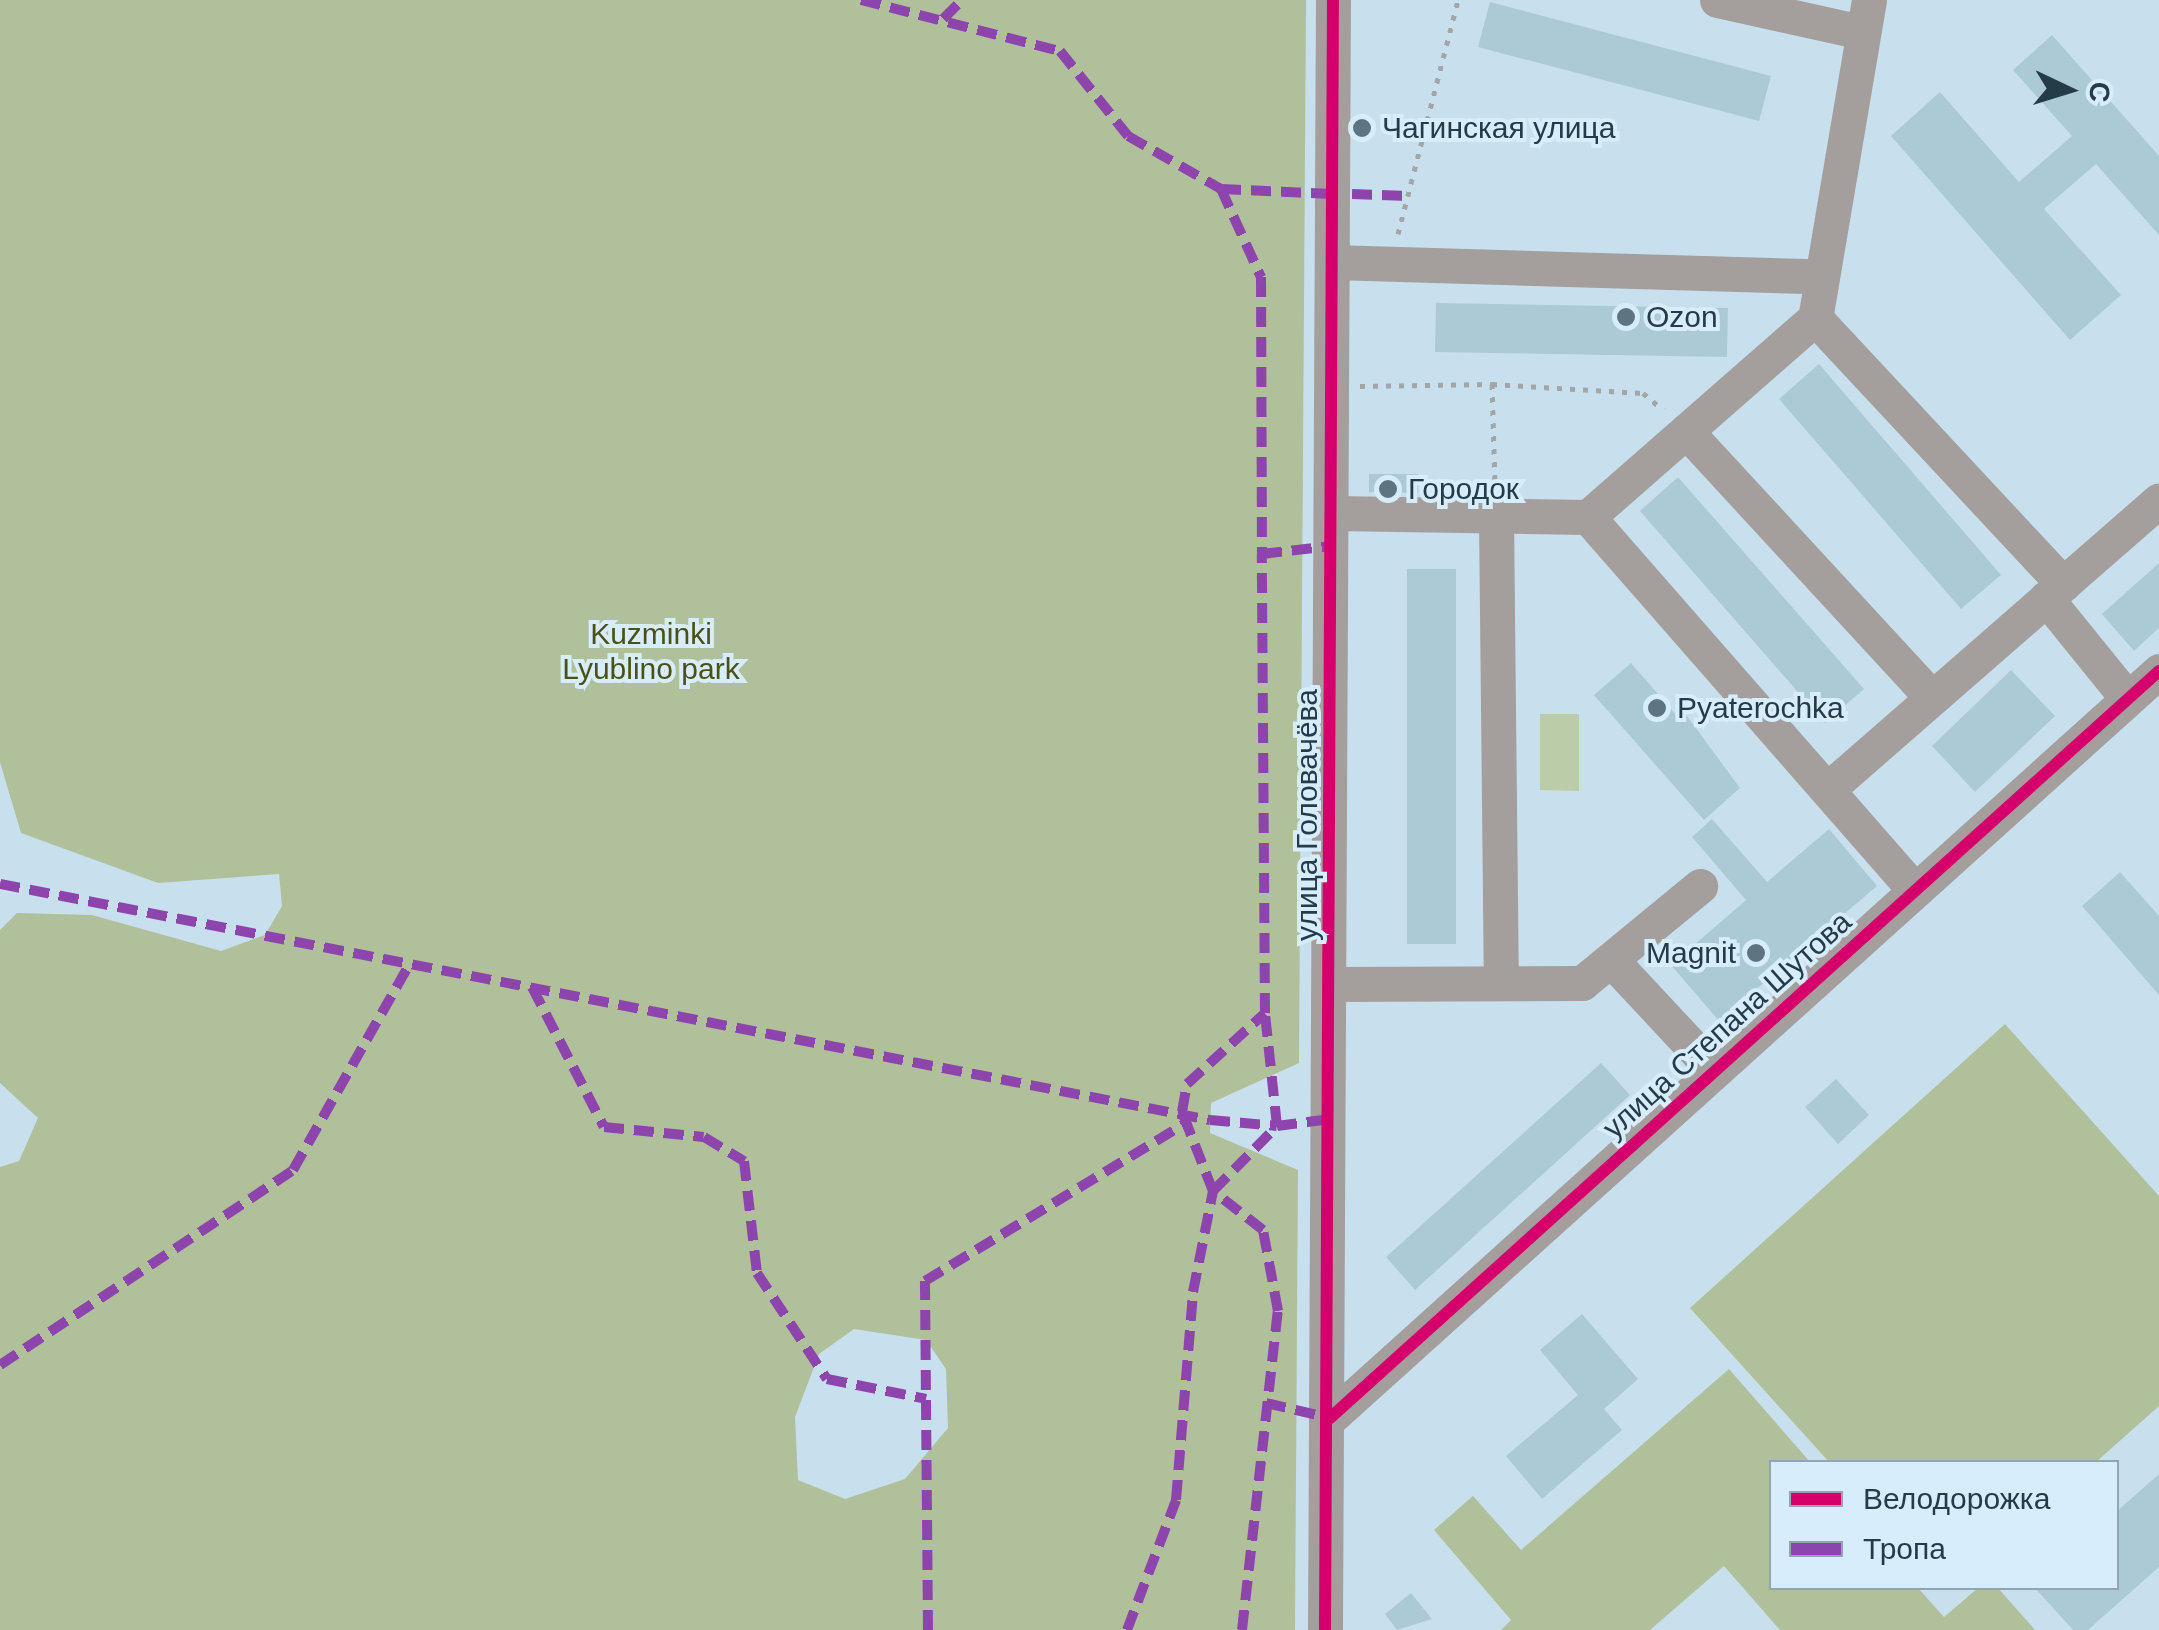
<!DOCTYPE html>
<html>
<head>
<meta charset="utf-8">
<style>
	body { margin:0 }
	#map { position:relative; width:2159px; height:1630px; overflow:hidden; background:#c8e0ee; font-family:Arial,sans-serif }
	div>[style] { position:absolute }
	.green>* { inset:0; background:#bbcca9 }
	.forest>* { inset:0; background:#afc09a }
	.building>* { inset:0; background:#abcad6 }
	.path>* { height:5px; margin-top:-2.5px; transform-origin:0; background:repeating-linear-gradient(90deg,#a3a5a7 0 5px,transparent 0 13px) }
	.minor>* { height:35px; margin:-17.5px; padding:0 17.5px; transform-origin:17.5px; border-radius:17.5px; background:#a49f9c }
	.quiet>* { height:10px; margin-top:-5px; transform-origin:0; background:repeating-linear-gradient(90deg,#8e44ad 0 20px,transparent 0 30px) }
	.cycleway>* { height:12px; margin:-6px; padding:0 6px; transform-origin:6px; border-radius:6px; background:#d6006c }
	.dots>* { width:28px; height:28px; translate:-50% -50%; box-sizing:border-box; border:5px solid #d8edfb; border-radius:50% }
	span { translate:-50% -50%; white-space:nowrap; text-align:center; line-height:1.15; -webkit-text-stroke:8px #d8edfb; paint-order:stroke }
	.poi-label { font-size:30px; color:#243b48 }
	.left { translate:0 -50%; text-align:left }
	.right { translate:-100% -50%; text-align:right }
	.park-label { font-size:30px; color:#4b5115 }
	.street-label { font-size:30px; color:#243b48 }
	.legend { position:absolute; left:1769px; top:1460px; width:350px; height:130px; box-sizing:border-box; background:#d8edfb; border:2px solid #90a6b3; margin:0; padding:12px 18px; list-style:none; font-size:30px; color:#243b48 }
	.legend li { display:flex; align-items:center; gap:20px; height:50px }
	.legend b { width:50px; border:2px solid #90a6b3 }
	.north { position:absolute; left:2019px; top:40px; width:100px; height:100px; -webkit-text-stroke:8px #d8edfb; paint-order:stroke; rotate:94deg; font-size:28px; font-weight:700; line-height:40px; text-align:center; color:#243b48 }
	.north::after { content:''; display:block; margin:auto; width:35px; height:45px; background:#243b48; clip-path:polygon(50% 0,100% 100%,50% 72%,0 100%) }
</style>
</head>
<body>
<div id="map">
	<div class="green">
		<i style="clip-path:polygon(1540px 714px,1579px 714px,1579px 791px,1540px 790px)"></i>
	</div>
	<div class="forest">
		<i style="clip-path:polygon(evenodd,0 0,1306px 0,1299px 1063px,1211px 1103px,1210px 1133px,1298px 1170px,1295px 1630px,0 1630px,0 1167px,19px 1161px,38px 1118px,0 1083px,0 930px,17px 913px,92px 915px,221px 951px,265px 935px,282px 906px,279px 874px,158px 883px,21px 833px,0 762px,0 0,854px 1329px,926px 1340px,946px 1369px,948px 1428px,905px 1479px,845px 1499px,798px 1480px,795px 1417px,819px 1354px,854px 1329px)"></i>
		<i style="clip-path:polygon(2005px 1024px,2159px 1196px,2159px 1406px,2096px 1462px,1829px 1462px,1690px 1308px)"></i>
		<i style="clip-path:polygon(1729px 1369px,1810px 1462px,1772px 1462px,1772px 1588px,1918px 1588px,1944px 1617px,1978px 1588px,1998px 1588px,2035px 1630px,1780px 1630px,1724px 1566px,1650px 1630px,1501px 1630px,1511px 1620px,1434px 1530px,1473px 1496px,1521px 1550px)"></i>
	</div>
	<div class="building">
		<i style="clip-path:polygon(1490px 2px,1771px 76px,1759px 121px,1478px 47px)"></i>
		<i style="clip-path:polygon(2052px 35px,2159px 156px,2159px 235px,2096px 164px,2044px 209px,2121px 295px,2070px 340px,1891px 136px,1940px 92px,2019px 182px,2072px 136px,2013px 70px)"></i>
		<i style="clip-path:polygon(1436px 303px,1728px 308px,1727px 357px,1435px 352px)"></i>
		<i style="clip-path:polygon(1819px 364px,2001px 575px,1961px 609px,1779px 399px)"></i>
		<i style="clip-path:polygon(1369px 474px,1418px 474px,1418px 493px,1369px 492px)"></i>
		<i style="clip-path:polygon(1678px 477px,1864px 689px,1825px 723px,1640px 511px)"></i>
		<i style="clip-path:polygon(2159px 563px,2159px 628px,2134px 651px,2102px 614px)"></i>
		<i style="clip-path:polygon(1407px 569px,1456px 569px,1456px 944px,1407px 944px)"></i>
		<i style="clip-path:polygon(1631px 663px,1678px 717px,1684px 712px,1740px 788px,1704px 820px,1594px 695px)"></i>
		<i style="clip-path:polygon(2011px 670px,2055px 716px,1975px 792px,1932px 746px)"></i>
		<i style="clip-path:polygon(1712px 819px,1767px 882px,1829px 829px,1877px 886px,1719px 1021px,1671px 965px,1746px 900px,1692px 837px)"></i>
		<i style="clip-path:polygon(2120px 872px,2159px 916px,2159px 995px,2082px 906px)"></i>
		<i style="clip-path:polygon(1601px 1063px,1630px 1095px,1415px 1290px,1386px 1257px)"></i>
		<i style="clip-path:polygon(1836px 1079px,1869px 1115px,1838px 1144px,1805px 1107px)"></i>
		<i style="clip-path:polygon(1582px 1314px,1638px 1379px,1604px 1409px,1622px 1430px,1542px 1499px,1506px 1456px,1578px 1395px,1540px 1350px)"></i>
		<i style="clip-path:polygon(2159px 1474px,2159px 1567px,2088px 1630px,2073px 1630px,2035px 1588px,2116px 1588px,2116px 1512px)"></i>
		<i style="clip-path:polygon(1411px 1593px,1432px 1619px,1397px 1630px,1385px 1614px)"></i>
	</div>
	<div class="path">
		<i style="left:1398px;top:234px;width:242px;rotate:-75.6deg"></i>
		<i style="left:1492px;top:384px;width:151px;rotate:3.4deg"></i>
		<i style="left:1643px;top:393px;width:26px;rotate:40deg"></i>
		<i style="left:1360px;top:386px;width:132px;rotate:-0.9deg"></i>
		<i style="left:1492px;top:384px;width:102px;rotate:88.3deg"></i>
	</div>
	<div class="minor">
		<i style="left:1717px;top:0;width:148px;rotate:12.5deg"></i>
		<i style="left:1869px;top:0;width:323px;rotate:99.6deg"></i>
		<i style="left:1815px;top:318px;width:364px;rotate:47deg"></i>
		<i style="left:1332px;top:262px;width:483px;rotate:1.7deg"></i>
		<i style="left:1686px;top:431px;width:363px;rotate:47.3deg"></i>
		<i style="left:1332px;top:513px;width:256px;rotate:0.9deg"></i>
		<i style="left:1588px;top:517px;width:495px;rotate:48.8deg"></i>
		<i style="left:1496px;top:517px;width:464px;rotate:89.4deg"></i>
		<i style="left:1588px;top:517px;width:302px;rotate:-41.2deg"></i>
		<i style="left:2046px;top:598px;width:129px;rotate:51deg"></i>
		<i style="left:1828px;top:789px;width:439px;rotate:-41.1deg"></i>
		<i style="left:1615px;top:964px;width:145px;rotate:47deg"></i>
		<i style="left:1331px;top:984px;width:251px;rotate:-0.2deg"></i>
		<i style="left:1582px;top:983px;width:153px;rotate:-39.4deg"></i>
		<i style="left:1330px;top:1418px;width:1116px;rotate:-42.02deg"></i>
		<i style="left:1325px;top:1630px;width:1630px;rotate:-89.72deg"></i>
	</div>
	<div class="quiet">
		<i style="left:861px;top:0;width:205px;rotate:14.4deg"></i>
		<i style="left:1060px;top:51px;width:109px;rotate:51.3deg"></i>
		<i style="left:1128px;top:136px;width:107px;rotate:29.7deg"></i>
		<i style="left:1221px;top:189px;width:112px;rotate:2.6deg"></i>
		<i style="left:943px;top:19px;width:27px;rotate:-45deg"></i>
		<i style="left:1221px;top:189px;width:97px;rotate:65.6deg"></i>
		<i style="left:1261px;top:277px;width:277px;rotate:89.8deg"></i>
		<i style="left:1262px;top:554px;width:70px;rotate:-6.5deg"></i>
		<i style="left:1352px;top:194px;width:56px;rotate:2deg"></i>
		<i style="left:0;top:884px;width:1233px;rotate:11.04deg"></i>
		<i style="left:1210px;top:1120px;width:67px;rotate:5.1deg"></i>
		<i style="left:1277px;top:1126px;width:54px;rotate:-7.4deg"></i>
		<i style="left:532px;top:987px;width:157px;rotate:62.8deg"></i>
		<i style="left:604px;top:1127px;width:100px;rotate:5.7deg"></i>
		<i style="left:704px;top:1137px;width:47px;rotate:31deg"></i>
		<i style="left:744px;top:1161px;width:113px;rotate:83.4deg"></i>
		<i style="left:757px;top:1273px;width:127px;rotate:56.6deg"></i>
		<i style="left:827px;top:1379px;width:101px;rotate:11.4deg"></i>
		<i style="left:0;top:1365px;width:352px;rotate:-33.6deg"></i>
		<i style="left:293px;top:1170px;width:238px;rotate:-60.5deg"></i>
		<i style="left:1266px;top:1403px;width:66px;rotate:13.2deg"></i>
		<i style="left:928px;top:1630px;width:349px;rotate:-90.5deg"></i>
		<i style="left:925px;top:1281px;width:303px;rotate:-31.2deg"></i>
		<i style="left:1127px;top:1630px;width:139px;rotate:-69.3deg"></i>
		<i style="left:1176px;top:1500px;width:209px;rotate:-85.3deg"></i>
		<i style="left:1193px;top:1292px;width:103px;rotate:-78.8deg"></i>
		<i style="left:1213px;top:1191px;width:91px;rotate:-45.4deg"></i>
		<i style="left:1277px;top:1126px;width:114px;rotate:-96.1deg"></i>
		<i style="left:1265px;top:1013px;width:459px;rotate:-90.4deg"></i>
		<i style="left:1242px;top:1630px;width:321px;rotate:-83.6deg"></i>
		<i style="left:1278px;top:1311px;width:82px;rotate:-100.5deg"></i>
		<i style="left:1263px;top:1230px;width:63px;rotate:-142deg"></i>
		<i style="left:1213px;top:1191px;width:85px;rotate:-111.4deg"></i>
		<i style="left:1182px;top:1112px;width:28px;rotate:-80deg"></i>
		<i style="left:1187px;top:1084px;width:105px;rotate:-42.3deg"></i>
	</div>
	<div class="cycleway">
		<i style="left:1330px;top:1418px;width:1116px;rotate:-42.02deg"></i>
		<i style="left:1325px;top:1630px;width:1630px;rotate:-89.72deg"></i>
	</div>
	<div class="dots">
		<i style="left:1362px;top:128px;background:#5d7582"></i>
		<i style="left:1626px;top:317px;background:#5d7582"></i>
		<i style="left:1388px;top:489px;background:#5d7582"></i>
		<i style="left:1657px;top:708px;background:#5d7582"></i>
		<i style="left:1756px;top:953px;background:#5d7582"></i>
	</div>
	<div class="poi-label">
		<span class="left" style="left:1382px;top:128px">Чагинская улица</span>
		<span class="left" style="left:1646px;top:317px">Ozon</span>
		<span class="left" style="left:1408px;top:489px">Городок</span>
		<span class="left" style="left:1677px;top:708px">Pyaterochka</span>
		<span class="right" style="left:1736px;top:953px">Magnit</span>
	</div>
	<div class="park-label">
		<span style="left:651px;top:651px">Kuzminki<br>Lyublino park</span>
	</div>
	<div class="street-label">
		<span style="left:1307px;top:815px;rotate:-90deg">улица Головачёва</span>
		<span style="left:1727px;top:1025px;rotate:-42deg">улица Степана Шутова</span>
	</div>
	<ul class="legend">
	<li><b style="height:12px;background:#d6006c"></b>Велодорожка</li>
	<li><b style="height:12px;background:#8e44ad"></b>Тропа</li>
	</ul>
	<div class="north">С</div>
</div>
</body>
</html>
